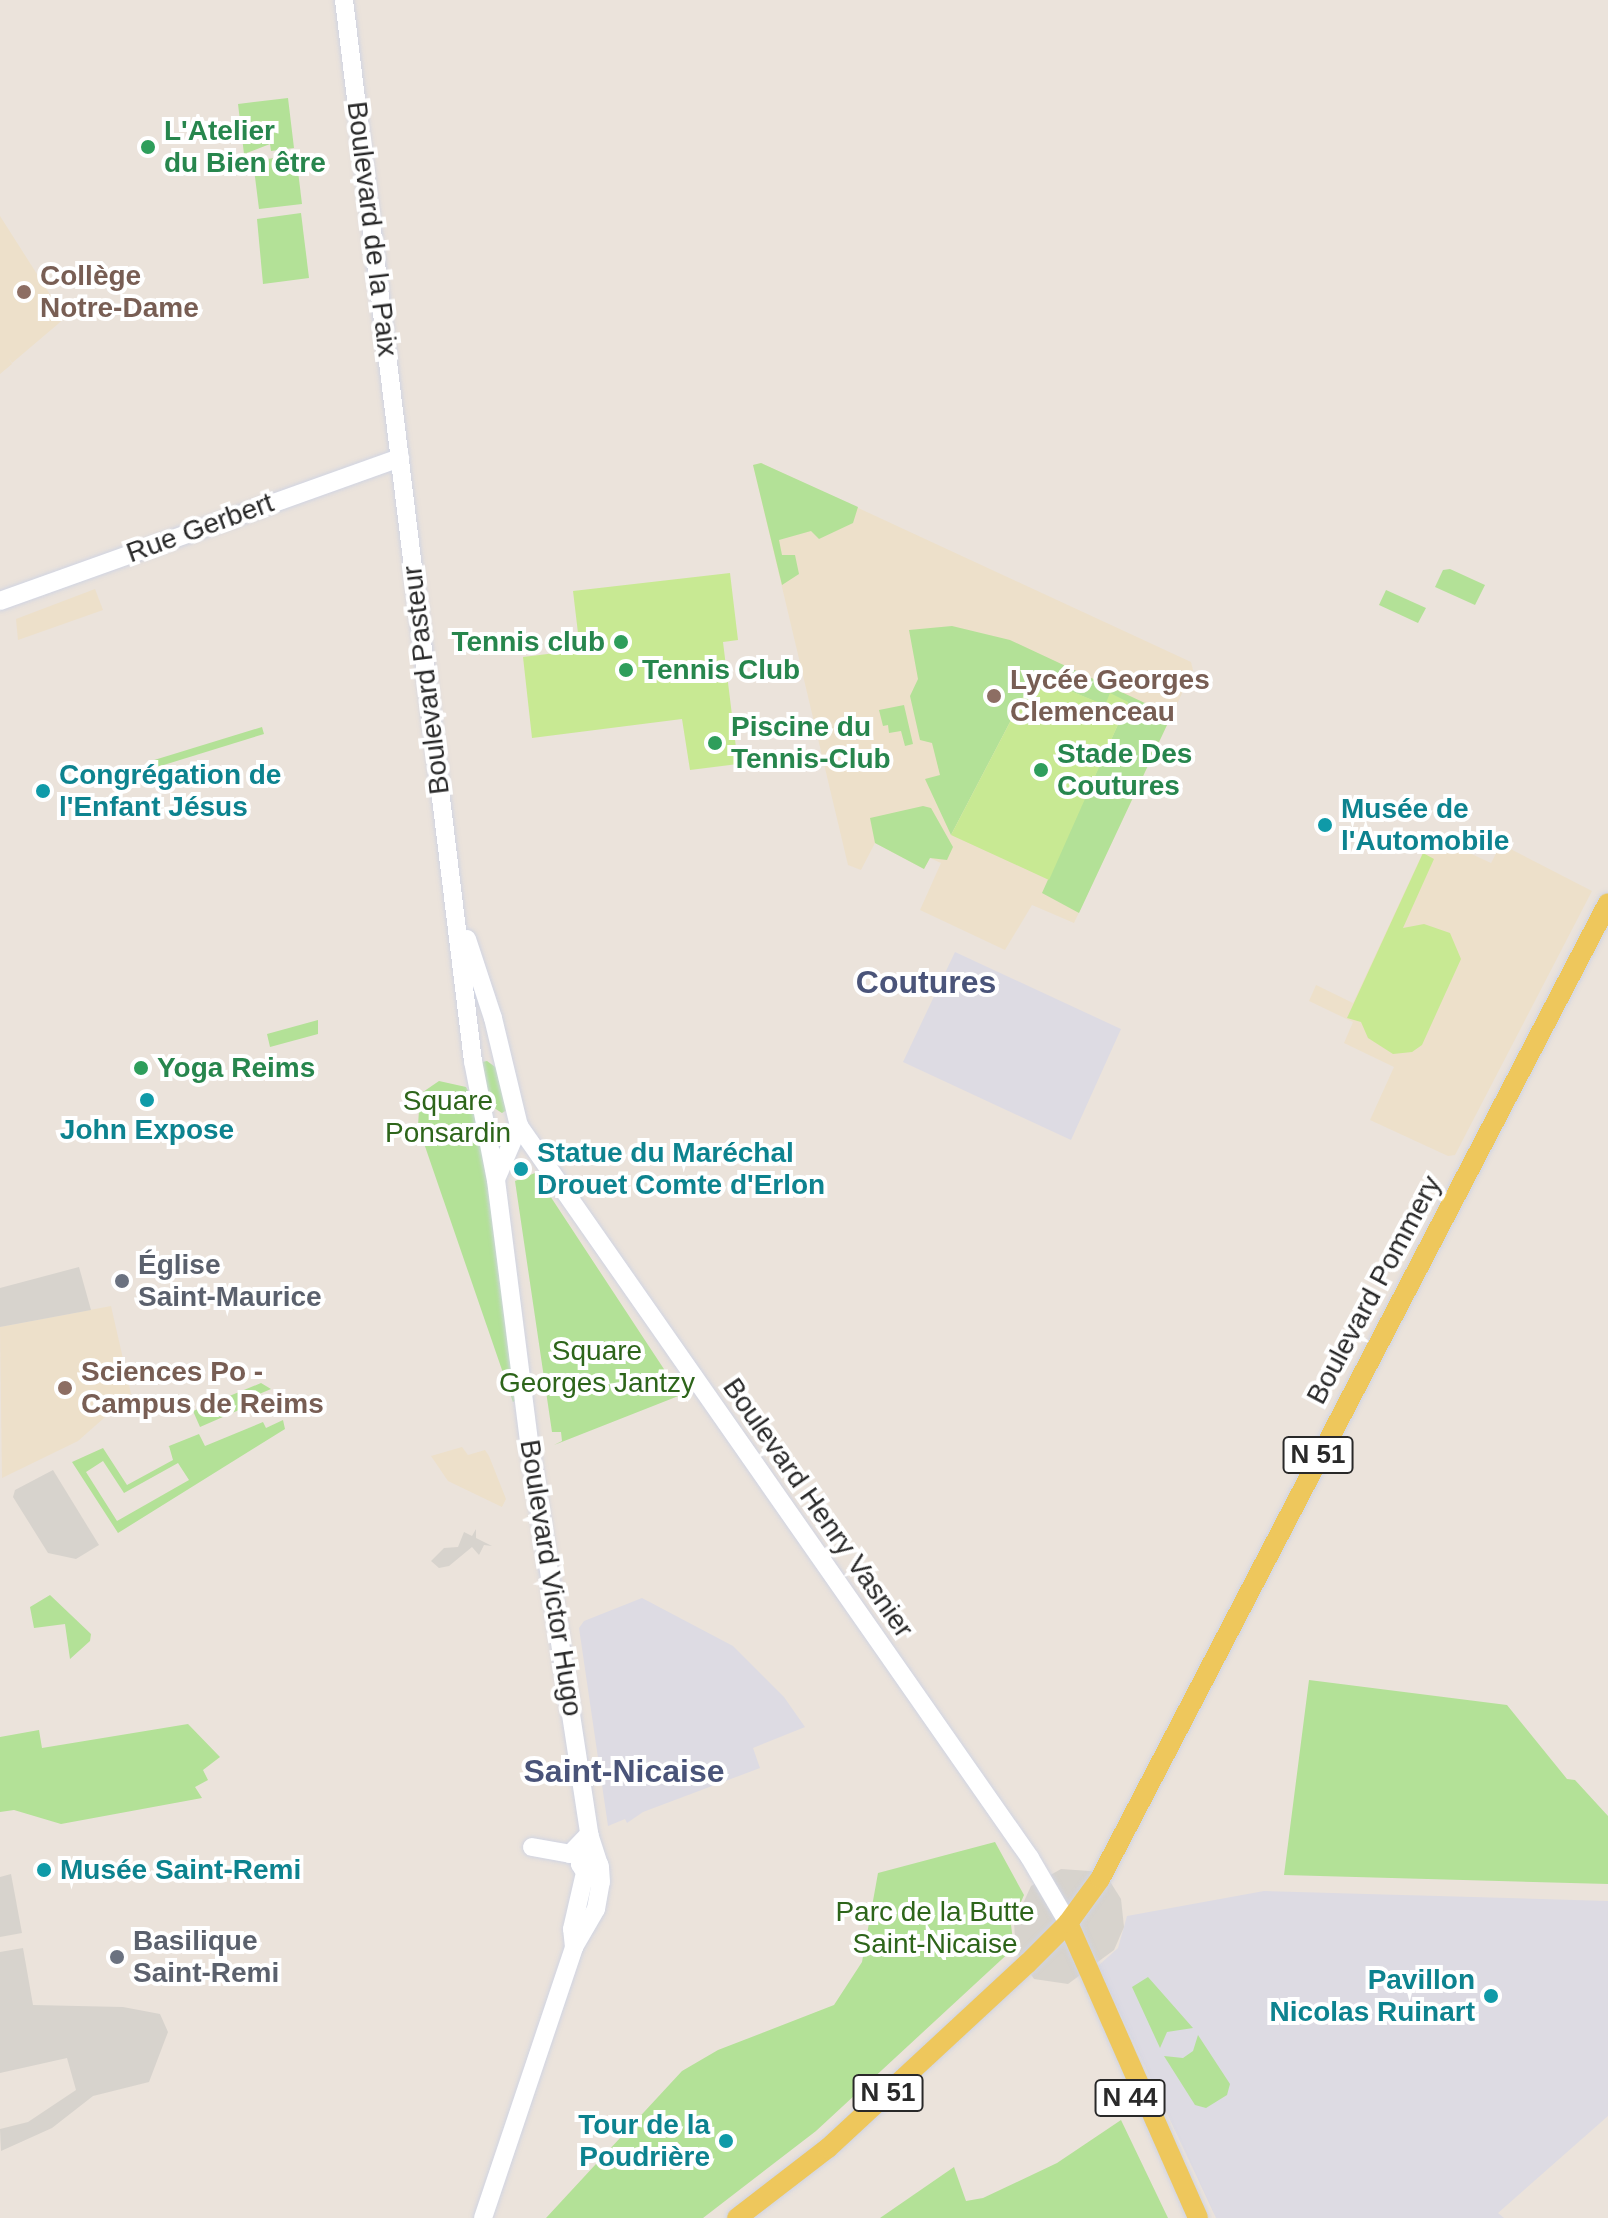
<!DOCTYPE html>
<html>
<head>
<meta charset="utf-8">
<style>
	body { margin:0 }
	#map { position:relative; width:1608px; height:2218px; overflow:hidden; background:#ebe3db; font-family:Helvetica,sans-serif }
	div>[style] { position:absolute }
	.industrial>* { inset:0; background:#dddbe3 }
	.education>* { inset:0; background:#ede0ca }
	.green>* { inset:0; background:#b3e197 }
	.pitch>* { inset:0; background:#c8e993 }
	.plaza>* { inset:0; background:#d7d3cd }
	.roads { filter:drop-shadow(0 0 2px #d0d4e2) drop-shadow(0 0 2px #d0d4e2) }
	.secondary>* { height:18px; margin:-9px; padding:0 9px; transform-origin:9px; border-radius:9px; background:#fff }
	.primary>* { height:20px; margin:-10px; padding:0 10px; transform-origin:10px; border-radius:10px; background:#eec75c }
	.dots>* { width:22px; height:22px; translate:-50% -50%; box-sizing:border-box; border:4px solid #fff; border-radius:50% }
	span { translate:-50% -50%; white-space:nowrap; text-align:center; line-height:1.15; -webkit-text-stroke:8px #fff; paint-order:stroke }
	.shield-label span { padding:2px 6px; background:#fff; border:2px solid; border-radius:6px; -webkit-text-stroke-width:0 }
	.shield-label { font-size:26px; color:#292929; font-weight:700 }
	.leisure-label { font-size:28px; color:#27864d; font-weight:700 }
	.left { translate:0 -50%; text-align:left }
	.right { translate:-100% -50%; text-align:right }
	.street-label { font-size:28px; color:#292929 }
	.education-label { font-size:28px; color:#785e54; font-weight:700 }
	.culture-label { font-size:28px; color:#0d838f; font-weight:700 }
	.park-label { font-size:28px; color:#2d651a }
	.worship-label { font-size:28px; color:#5b616d; font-weight:700 }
	.quarter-label { font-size:32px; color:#4a5479; font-weight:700 }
</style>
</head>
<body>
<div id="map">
	<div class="industrial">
		<i style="clip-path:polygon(955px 952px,1121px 1029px,1071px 1140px,903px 1062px)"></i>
		<i style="clip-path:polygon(642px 1598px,733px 1646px,784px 1697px,805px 1727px,753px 1748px,760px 1768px,643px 1812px,627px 1823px,625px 1819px,608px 1826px,579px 1628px,584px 1621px)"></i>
		<i style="clip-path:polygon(1264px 1891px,1608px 1901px,1608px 2116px,1498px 2213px,1504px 2218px,1216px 2218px,1098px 1966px,1118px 1948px,1127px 1916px)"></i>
	</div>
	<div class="education">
		<i style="clip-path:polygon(0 216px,65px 318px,12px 363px,8px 357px,12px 364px,0 374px)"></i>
		<i style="clip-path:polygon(761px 463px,1191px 662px,1193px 670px,1074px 923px,1032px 905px,1005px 950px,920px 910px,941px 863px,930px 858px,924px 869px,875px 843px,861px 870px,848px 865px,753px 465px)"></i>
		<i style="clip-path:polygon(95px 589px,103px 610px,18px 640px,16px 619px)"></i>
		<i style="clip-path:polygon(1431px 835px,1491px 863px,1501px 844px,1592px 891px,1455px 1155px,1448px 1156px,1370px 1120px,1394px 1067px,1344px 1043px,1353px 1022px,1309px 1001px,1316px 985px,1353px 1003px)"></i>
		<i style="clip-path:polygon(111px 1306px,131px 1394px,78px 1441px,2px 1478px,0 1327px)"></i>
		<i style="clip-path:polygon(462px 1447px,468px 1455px,485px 1450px,489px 1456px,506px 1499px,502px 1507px,448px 1481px,431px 1456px)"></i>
	</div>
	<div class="green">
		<i style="clip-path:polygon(288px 98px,294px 148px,271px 151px,270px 144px,244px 154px,238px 104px)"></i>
		<i style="clip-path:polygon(296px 155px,302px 204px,259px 209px,253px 161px)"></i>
		<i style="clip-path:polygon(301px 213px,309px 278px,263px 284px,257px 219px)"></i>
		<i style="clip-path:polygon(761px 463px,858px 507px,853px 523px,819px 539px,811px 531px,779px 540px,782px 555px,795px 555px,799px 574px,782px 585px,753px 465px)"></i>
		<i style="clip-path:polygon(1450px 569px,1485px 585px,1475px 605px,1435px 587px,1443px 570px)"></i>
		<i style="clip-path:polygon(1386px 590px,1426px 608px,1418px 623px,1379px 605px)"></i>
		<i style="clip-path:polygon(952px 626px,1010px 640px,1147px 704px,1154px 719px,1167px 725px,1079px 913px,1042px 893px,1128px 702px,1106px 706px,1034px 676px,951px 835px,925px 779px,940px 775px,932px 743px,920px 740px,910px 696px,918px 679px,909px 630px)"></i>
		<i style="clip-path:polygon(904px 705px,913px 744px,905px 746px,901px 731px,889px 733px,888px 725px,883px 726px,879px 710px)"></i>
		<i style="clip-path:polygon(262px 727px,264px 734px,154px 768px,151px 761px)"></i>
		<i style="clip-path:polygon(923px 806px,931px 808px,953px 847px,947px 860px,930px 858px,924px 869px,875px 843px,870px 818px)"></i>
		<i style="clip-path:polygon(318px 1020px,318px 1034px,270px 1047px,267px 1034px)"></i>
		<i style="clip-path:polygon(487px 1061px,498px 1069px,510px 1108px,502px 1113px,488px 1104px,482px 1062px)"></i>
		<i style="clip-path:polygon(439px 1081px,466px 1087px,477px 1106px,517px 1399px,513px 1402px,418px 1126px,420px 1094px)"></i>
		<i style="clip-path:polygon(535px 1173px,681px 1395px,554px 1445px,562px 1441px,561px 1432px,552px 1432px,515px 1181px)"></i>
		<i style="clip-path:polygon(261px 1383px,271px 1389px,252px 1397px,255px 1403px,200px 1427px,193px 1411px)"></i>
		<i style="clip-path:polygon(evenodd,283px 1420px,285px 1429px,118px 1533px,72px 1462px,103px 1448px,127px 1485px,173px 1460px,169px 1446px,199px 1434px,205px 1446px,263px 1422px,266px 1428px,283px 1420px,103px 1461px,124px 1493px,178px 1463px,189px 1480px,117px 1521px,86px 1472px,103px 1461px)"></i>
		<i style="clip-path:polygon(50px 1595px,91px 1634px,90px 1641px,70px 1659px,65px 1624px,34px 1628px,30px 1607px)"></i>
		<i style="clip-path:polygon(1309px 1680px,1507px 1705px,1567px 1779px,1575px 1780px,1608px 1816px,1608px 1884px,1284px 1875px)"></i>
		<i style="clip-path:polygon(188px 1724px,220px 1757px,203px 1770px,208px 1780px,195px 1787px,202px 1798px,61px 1824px,14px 1810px,0 1812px,0 1737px,39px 1730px,42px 1748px)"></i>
		<i style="clip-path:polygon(995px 1842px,1024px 1895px,1011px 1925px,1014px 1948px,816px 2131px,703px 2218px,546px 2218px,682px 2071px,718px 2050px,834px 2005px,862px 1962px,878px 1873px)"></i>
		<i style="clip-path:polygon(1148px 1977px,1193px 2028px,1167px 2032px,1160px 2048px,1132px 1987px)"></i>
		<i style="clip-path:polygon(1198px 2035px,1230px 2084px,1227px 2095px,1206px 2108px,1195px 2105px,1164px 2056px,1183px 2058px,1193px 2051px)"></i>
		<i style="clip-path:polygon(1121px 2120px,1168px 2218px,880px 2218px,954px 2167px,966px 2201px,983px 2198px,1057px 2163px)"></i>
	</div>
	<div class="pitch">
		<i style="clip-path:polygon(730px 573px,738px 640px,723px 642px,738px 764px,690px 770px,682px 719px,532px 738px,523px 657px,580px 650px,573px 591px)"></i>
		<i style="clip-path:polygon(1034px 676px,1105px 705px,1110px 693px,1128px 702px,1049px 880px,951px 835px)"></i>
		<i style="clip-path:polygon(1423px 853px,1434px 859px,1403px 928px,1424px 924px,1450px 933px,1461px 959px,1422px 1045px,1412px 1052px,1393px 1054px,1368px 1038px,1361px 1022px,1347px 1018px)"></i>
	</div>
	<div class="plaza">
		<i style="clip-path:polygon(79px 1267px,91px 1310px,0 1327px,0 1288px)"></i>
		<i style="clip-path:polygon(53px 1470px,99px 1545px,76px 1559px,48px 1553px,13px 1497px,15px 1490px)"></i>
		<i style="clip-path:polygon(476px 1529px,476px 1538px,492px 1546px,484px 1545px,479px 1555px,472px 1547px,449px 1566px,439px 1568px,431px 1561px,444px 1548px,458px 1547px,464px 1532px,472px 1536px)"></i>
		<i style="clip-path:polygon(1061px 1869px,1104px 1872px,1121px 1899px,1124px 1927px,1114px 1950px,1068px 1984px,1034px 1979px,1016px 1951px,1014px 1923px,1031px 1886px)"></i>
		<i style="clip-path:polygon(11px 1874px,22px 1933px,0 1937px,0 1877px)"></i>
		<i style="clip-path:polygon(23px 1948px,33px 2005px,123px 2007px,160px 2014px,168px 2032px,149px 2082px,93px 2096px,52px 2128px,1px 2151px,0 2129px,28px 2122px,76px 2090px,67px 2058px,0 2073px,0 1952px)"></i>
	</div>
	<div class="roads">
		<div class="secondary">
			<i style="left:344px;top:0;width:1069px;rotate:83.07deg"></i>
			<i style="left:473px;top:1061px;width:121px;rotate:79.1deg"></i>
			<i style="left:496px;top:1180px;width:262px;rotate:82.8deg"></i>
			<i style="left:529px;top:1440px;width:399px;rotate:81.3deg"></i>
			<i style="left:589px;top:1834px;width:28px;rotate:72deg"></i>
			<i style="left:0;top:601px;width:425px;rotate:-19.7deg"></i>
			<i style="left:467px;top:939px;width:83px;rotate:71.8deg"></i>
			<i style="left:493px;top:1018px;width:111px;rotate:76.5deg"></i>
			<i style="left:519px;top:1126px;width:893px;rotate:55.08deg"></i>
			<i style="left:1030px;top:1858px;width:75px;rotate:59.7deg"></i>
			<i style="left:497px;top:1177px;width:56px;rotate:-66.7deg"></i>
			<i style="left:532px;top:1847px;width:39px;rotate:10deg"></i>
			<i style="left:570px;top:1854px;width:28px;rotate:-46deg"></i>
			<i style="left:574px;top:1947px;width:18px;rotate:-96deg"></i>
			<i style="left:572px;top:1929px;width:53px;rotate:-77deg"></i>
			<i style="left:483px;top:2218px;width:286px;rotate:-71.4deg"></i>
			<i style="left:574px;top:1947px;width:44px;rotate:-59.9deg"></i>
			<i style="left:596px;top:1909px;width:27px;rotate:-80deg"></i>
			<i style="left:601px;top:1882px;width:15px;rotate:-94deg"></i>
			<i style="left:600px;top:1867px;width:3px;rotate:-108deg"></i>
			<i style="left:599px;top:1864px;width:12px;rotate:-149deg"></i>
			<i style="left:589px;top:1858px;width:11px;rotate:146deg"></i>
			<i style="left:580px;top:1864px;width:16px;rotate:60deg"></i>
			<i style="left:588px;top:1878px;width:14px;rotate:-34deg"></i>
		</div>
		<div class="primary">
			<i style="left:1068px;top:1923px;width:322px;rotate:66.2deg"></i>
			<i style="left:737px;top:2218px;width:115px;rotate:-37.6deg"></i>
			<i style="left:828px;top:2148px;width:271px;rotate:-42.8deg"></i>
			<i style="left:1027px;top:1964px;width:58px;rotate:-45deg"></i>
			<i style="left:1068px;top:1923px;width:54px;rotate:-54deg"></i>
			<i style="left:1100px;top:1879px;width:1100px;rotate:-62.5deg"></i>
		</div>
	</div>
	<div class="dots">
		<i style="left:148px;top:147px;background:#2e9e5b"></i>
		<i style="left:24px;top:292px;background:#8d6e63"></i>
		<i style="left:621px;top:642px;background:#2e9e5b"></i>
		<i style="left:626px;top:670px;background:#2e9e5b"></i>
		<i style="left:994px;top:696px;background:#8d6e63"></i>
		<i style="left:715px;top:743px;background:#2e9e5b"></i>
		<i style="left:1041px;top:770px;background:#2e9e5b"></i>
		<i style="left:43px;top:791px;background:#0f9aa8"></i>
		<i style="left:1325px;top:825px;background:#0f9aa8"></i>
		<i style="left:141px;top:1068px;background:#2e9e5b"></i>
		<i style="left:147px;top:1100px;background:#0f9aa8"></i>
		<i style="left:521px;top:1169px;background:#0f9aa8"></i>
		<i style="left:122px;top:1281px;background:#6b7280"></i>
		<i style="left:65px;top:1388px;background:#8d6e63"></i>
		<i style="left:44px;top:1870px;background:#0f9aa8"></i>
		<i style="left:117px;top:1957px;background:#6b7280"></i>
		<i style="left:1491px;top:1996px;background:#0f9aa8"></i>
		<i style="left:726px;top:2141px;background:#0f9aa8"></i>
	</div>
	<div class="shield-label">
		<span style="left:1318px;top:1455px">N 51</span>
		<span style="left:888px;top:2093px">N 51</span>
		<span style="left:1130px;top:2098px">N 44</span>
	</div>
	<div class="leisure-label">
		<span class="left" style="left:164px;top:147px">L'Atelier<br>du Bien être</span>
		<span class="right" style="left:605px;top:642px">Tennis club</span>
		<span class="left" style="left:642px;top:670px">Tennis Club</span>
		<span class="left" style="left:731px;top:743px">Piscine du<br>Tennis-Club</span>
		<span class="left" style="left:1057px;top:770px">Stade Des<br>Coutures</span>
		<span class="left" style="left:157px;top:1068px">Yoga Reims</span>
	</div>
	<div class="street-label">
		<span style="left:372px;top:229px;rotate:83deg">Boulevard de la Paix</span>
		<span style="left:200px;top:528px;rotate:-20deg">Rue Gerbert</span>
		<span style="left:426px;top:680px;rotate:-97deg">Boulevard Pasteur</span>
		<span style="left:1374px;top:1290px;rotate:-62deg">Boulevard Pommery</span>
		<span style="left:818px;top:1508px;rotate:55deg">Boulevard Henry Vasnier</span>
		<span style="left:551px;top:1578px;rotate:81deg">Boulevard Victor Hugo</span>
	</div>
	<div class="education-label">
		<span class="left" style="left:40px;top:292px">Collège<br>Notre-Dame</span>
		<span class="left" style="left:1010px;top:696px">Lycée Georges<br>Clemenceau</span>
		<span class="left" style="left:81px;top:1388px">Sciences Po -<br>Campus de Reims</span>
	</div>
	<div class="culture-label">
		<span class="left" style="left:59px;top:791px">Congrégation de<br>l'Enfant Jésus</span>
		<span class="left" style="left:1341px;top:825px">Musée de<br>l'Automobile</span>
		<span style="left:147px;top:1130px">John Expose</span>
		<span class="left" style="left:537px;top:1169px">Statue du Maréchal<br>Drouet Comte d'Erlon</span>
		<span class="left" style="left:60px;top:1870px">Musée Saint-Remi</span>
		<span class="right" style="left:1475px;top:1996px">Pavillon<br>Nicolas Ruinart</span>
		<span class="right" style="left:710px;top:2141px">Tour de la<br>Poudrière</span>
	</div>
	<div class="park-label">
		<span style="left:448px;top:1117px">Square<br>Ponsardin</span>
		<span style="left:597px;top:1367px">Square<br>Georges Jantzy</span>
		<span style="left:935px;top:1928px">Parc de la Butte<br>Saint-Nicaise</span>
	</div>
	<div class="worship-label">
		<span class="left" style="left:138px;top:1281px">Église<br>Saint-Maurice</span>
		<span class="left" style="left:133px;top:1957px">Basilique<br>Saint-Remi</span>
	</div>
	<div class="quarter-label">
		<span style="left:926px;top:982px">Coutures</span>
		<span style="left:624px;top:1771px">Saint-Nicaise</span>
	</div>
</div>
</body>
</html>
